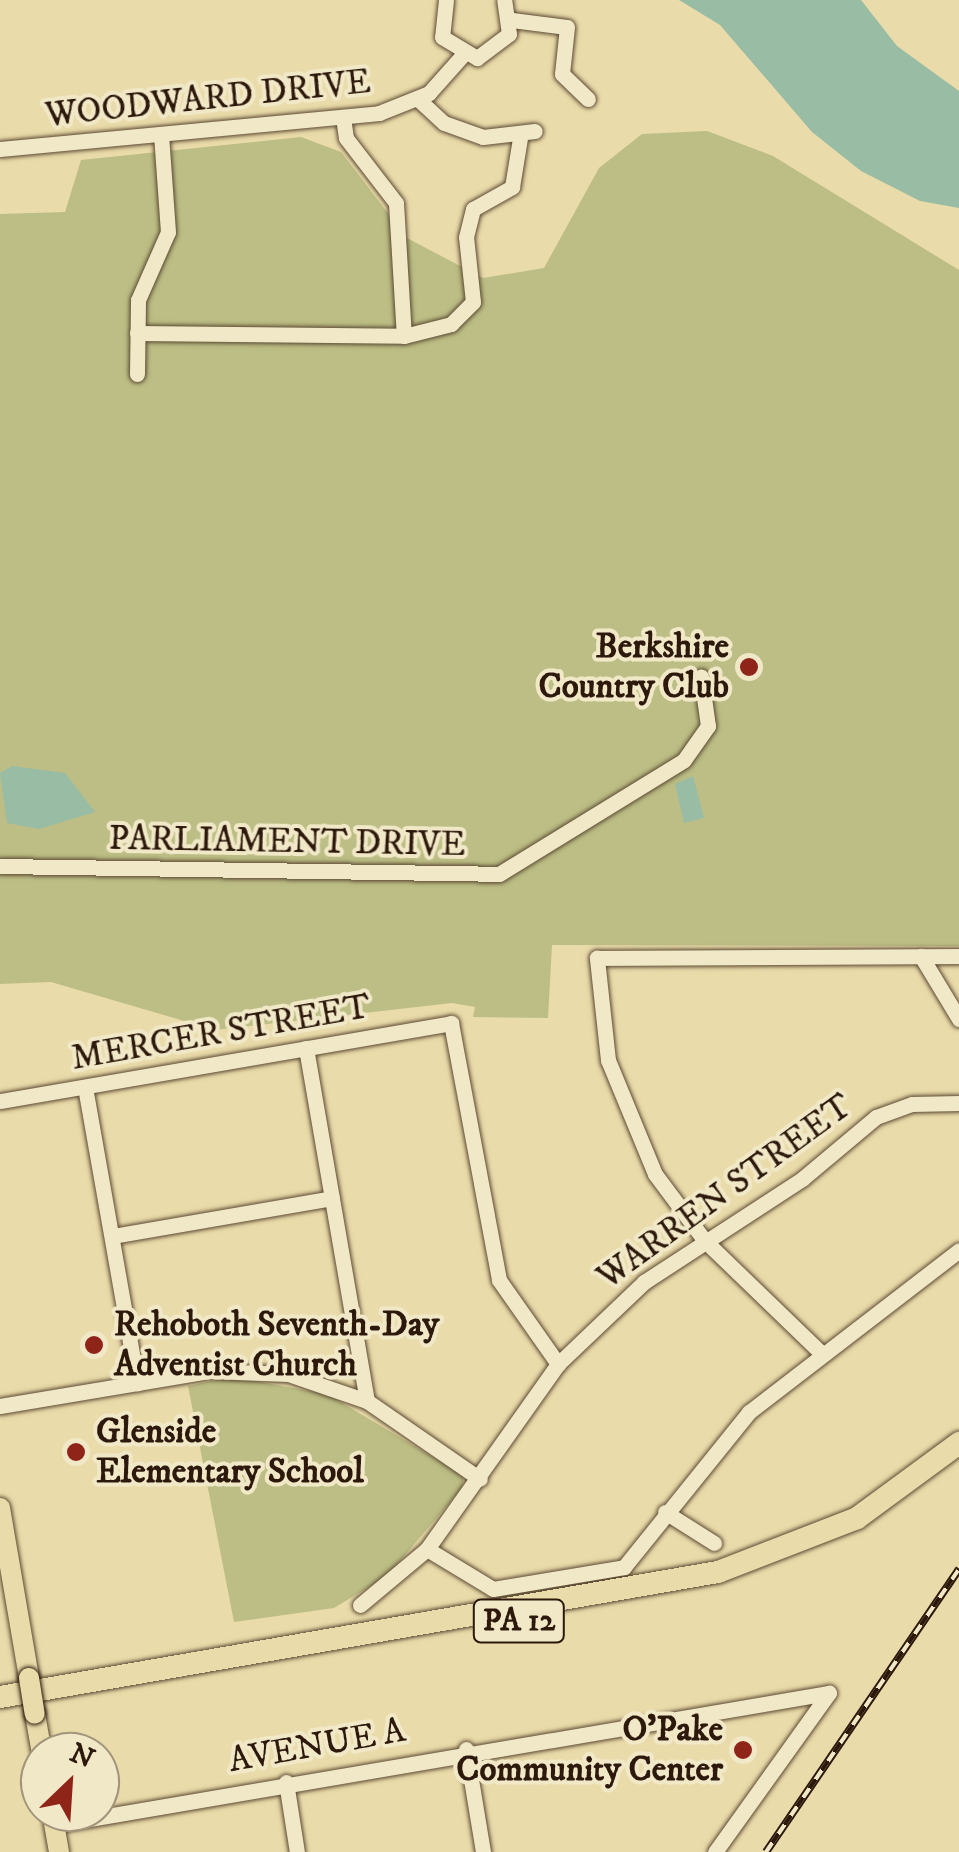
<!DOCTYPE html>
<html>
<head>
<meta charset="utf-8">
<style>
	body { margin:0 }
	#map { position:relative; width:959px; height:1852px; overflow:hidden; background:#eadbaa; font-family:"IM FELL DW Pica",serif }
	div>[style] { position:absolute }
	.green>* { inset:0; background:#bcbe85 }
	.water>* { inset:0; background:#99bca4 }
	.roads { filter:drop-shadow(0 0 2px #5c4a33) drop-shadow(0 0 2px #5c4a33) }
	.minor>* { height:15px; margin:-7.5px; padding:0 7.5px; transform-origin:7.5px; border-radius:7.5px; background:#f1e8c8 }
	.major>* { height:20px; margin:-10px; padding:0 10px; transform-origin:10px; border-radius:10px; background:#eadbaa }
	.highway>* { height:22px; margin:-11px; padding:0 11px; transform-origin:11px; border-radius:11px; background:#eadbaa }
	.rail>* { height:8px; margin-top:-4px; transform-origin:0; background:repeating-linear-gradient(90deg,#f1e8c8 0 11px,#2c190b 0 22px); box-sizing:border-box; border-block:2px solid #2c190b }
	.bridges { filter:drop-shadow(0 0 2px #2c190b) drop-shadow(0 0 2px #2c190b) }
	.major-bridge>* { height:20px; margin:-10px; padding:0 10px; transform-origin:10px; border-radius:10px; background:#eadbaa }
	.dots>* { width:28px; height:28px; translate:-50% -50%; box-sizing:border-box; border:5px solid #f1e8c8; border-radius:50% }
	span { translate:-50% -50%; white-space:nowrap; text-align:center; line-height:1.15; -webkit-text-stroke:8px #f1e8c8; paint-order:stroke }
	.shield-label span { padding:2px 8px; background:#f1e8c8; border:2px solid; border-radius:8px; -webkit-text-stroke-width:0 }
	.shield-label { font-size:32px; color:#2c190b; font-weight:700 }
	.street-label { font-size:35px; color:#2c190b }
	.poi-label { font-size:35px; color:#2c190b; font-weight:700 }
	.right { translate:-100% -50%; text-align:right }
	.left { translate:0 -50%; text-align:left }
	.north { position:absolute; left:20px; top:1732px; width:100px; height:100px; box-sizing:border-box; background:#f1e8c8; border:2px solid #a2957c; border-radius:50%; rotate:25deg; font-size:28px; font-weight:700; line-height:40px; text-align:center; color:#2c190b }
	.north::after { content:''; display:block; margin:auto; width:35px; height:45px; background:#8f2418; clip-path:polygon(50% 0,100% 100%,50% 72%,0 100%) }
</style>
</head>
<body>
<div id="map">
	<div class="green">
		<i style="clip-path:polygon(707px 131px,773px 156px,959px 270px,959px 946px,552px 945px,548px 1018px,473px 1017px,475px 1007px,452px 1003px,215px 1030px,51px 982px,0 984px,0 214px,65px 212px,81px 160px,301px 137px,341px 152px,407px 238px,483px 278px,544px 268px,599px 168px,642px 134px)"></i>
		<i style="clip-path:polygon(231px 1377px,327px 1394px,463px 1475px,463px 1487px,387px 1576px,334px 1608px,234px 1622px,188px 1386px)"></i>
	</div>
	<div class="water">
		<i style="clip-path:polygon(679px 0,861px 0,897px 46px,959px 91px,959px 208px,920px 201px,861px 171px,812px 132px,720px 25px)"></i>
		<i style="clip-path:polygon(12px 766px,65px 773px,95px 812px,39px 829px,7px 823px,0 773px)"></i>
		<i style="clip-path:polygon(693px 776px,704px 818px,684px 823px,675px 784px)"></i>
	</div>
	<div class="roads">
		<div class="minor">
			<i style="left:446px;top:0;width:37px;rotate:96deg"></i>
			<i style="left:442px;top:37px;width:41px;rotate:31deg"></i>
			<i style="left:477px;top:58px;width:40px;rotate:-37deg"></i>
			<i style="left:509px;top:34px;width:34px;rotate:-98deg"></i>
			<i style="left:512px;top:20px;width:55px;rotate:7.3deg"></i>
			<i style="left:567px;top:27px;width:47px;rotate:96.1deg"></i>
			<i style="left:562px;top:74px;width:36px;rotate:44deg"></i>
			<i style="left:418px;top:99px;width:35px;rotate:43deg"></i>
			<i style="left:444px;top:123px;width:41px;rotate:19.7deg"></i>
			<i style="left:483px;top:137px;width:52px;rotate:-6.6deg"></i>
			<i style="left:343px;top:117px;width:21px;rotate:82deg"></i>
			<i style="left:346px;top:138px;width:82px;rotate:52.4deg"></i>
			<i style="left:396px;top:203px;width:133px;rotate:86.6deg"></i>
			<i style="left:0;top:149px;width:381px;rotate:-5.4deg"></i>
			<i style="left:379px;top:113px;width:54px;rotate:-21.8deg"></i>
			<i style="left:429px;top:93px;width:50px;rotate:-48.3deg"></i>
			<i style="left:137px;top:333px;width:267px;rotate:0.6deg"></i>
			<i style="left:404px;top:336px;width:49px;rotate:-14.3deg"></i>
			<i style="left:451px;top:324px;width:31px;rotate:-45deg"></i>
			<i style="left:473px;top:302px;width:65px;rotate:-96.1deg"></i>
			<i style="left:466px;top:237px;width:29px;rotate:-76deg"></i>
			<i style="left:473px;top:209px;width:45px;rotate:-29.4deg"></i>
			<i style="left:512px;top:187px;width:50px;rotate:-80.7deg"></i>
			<i style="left:137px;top:374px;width:74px;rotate:-89.2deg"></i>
			<i style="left:138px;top:300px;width:74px;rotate:-66.2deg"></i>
			<i style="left:168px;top:232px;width:97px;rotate:-94.1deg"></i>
			<i style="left:0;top:866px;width:499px;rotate:0.9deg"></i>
			<i style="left:499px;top:874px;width:217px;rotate:-31.6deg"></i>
			<i style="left:684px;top:760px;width:42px;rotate:-54.8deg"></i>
			<i style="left:708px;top:726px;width:50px;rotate:-98deg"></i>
			<i style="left:921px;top:956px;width:74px;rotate:58.9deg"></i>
			<i style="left:306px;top:1048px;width:358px;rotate:80.2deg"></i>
			<i style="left:85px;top:1087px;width:301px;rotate:80deg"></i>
			<i style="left:0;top:1101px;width:458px;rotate:-9.8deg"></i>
			<i style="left:451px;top:1023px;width:261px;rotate:79.4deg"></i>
			<i style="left:499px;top:1280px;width:103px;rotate:54.9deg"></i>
			<i style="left:112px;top:1236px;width:223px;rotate:-9.8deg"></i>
			<i style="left:821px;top:1353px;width:161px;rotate:-136deg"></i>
			<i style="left:705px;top:1241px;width:84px;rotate:-126.7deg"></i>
			<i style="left:655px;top:1174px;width:123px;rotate:-112.4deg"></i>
			<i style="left:608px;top:1060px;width:103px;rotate:-96.2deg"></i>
			<i style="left:597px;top:958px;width:362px;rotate:-0.3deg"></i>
			<i style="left:0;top:1406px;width:213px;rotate:-9.5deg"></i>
			<i style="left:210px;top:1371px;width:78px;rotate:2.2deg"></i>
			<i style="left:288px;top:1374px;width:83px;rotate:18.9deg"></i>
			<i style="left:367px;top:1401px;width:137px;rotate:34.6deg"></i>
			<i style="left:665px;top:1512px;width:58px;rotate:32.3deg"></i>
			<i style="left:427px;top:1549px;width:77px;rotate:31.2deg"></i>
			<i style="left:493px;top:1589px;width:133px;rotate:-9.5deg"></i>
			<i style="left:624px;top:1567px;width:199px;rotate:-51.1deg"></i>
			<i style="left:749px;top:1412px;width:265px;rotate:-37.6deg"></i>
			<i style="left:360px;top:1605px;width:87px;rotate:-39.9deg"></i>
			<i style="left:427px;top:1549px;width:227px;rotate:-54.7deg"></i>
			<i style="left:558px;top:1364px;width:119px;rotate:-43.6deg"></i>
			<i style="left:644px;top:1282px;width:189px;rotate:-33.1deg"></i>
			<i style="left:802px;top:1179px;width:97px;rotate:-40deg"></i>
			<i style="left:876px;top:1117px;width:38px;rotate:-20deg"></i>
			<i style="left:912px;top:1104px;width:47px;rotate:-1.2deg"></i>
			<i style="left:466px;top:1749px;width:104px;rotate:80.6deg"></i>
			<i style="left:286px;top:1782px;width:71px;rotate:81.1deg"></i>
			<i style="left:54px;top:1825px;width:786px;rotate:-9.67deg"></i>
			<i style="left:715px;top:1852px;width:196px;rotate:-54.4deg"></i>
		</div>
		<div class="major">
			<i style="left:0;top:1508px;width:172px;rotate:80.3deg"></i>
			<i style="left:35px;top:1714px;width:39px;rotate:80deg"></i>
			<i style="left:52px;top:1812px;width:41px;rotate:80.1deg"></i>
		</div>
		<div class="highway">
			<i style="left:0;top:1697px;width:729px;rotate:-9.88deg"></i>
			<i style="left:718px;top:1572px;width:149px;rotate:-21.2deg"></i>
			<i style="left:857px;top:1518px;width:127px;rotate:-36.3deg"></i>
		</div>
	</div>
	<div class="rail">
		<i style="left:766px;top:1852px;width:343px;rotate:-55.7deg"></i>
	</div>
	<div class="bridges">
		<div class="major-bridge">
			<i style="left:29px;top:1678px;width:36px;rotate:81deg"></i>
		</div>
	</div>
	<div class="dots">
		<i style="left:749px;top:667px;background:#8f2418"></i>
		<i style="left:94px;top:1345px;background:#8f2418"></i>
		<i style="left:76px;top:1452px;background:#8f2418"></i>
		<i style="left:743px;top:1750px;background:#8f2418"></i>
	</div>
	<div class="shield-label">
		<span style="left:519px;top:1621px">PA 12</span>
	</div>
	<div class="street-label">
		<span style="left:208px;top:99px;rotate:-6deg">WOODWARD DRIVE</span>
		<span style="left:287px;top:842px;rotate:1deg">PARLIAMENT DRIVE</span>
		<span style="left:221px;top:1033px;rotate:-10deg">MERCER STREET</span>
		<span style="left:725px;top:1192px;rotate:-36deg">WARREN STREET</span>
		<span style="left:317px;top:1746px;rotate:-10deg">AVENUE A</span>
	</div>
	<div class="poi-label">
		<span class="right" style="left:729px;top:667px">Berkshire<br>Country Club</span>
		<span class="left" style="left:114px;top:1345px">Rehoboth Seventh-Day<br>Adventist Church</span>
		<span class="left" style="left:96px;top:1452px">Glenside<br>Elementary School</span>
		<span class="right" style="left:723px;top:1750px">O’Pake<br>Community Center</span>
	</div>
	<div class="north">N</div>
</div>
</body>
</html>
